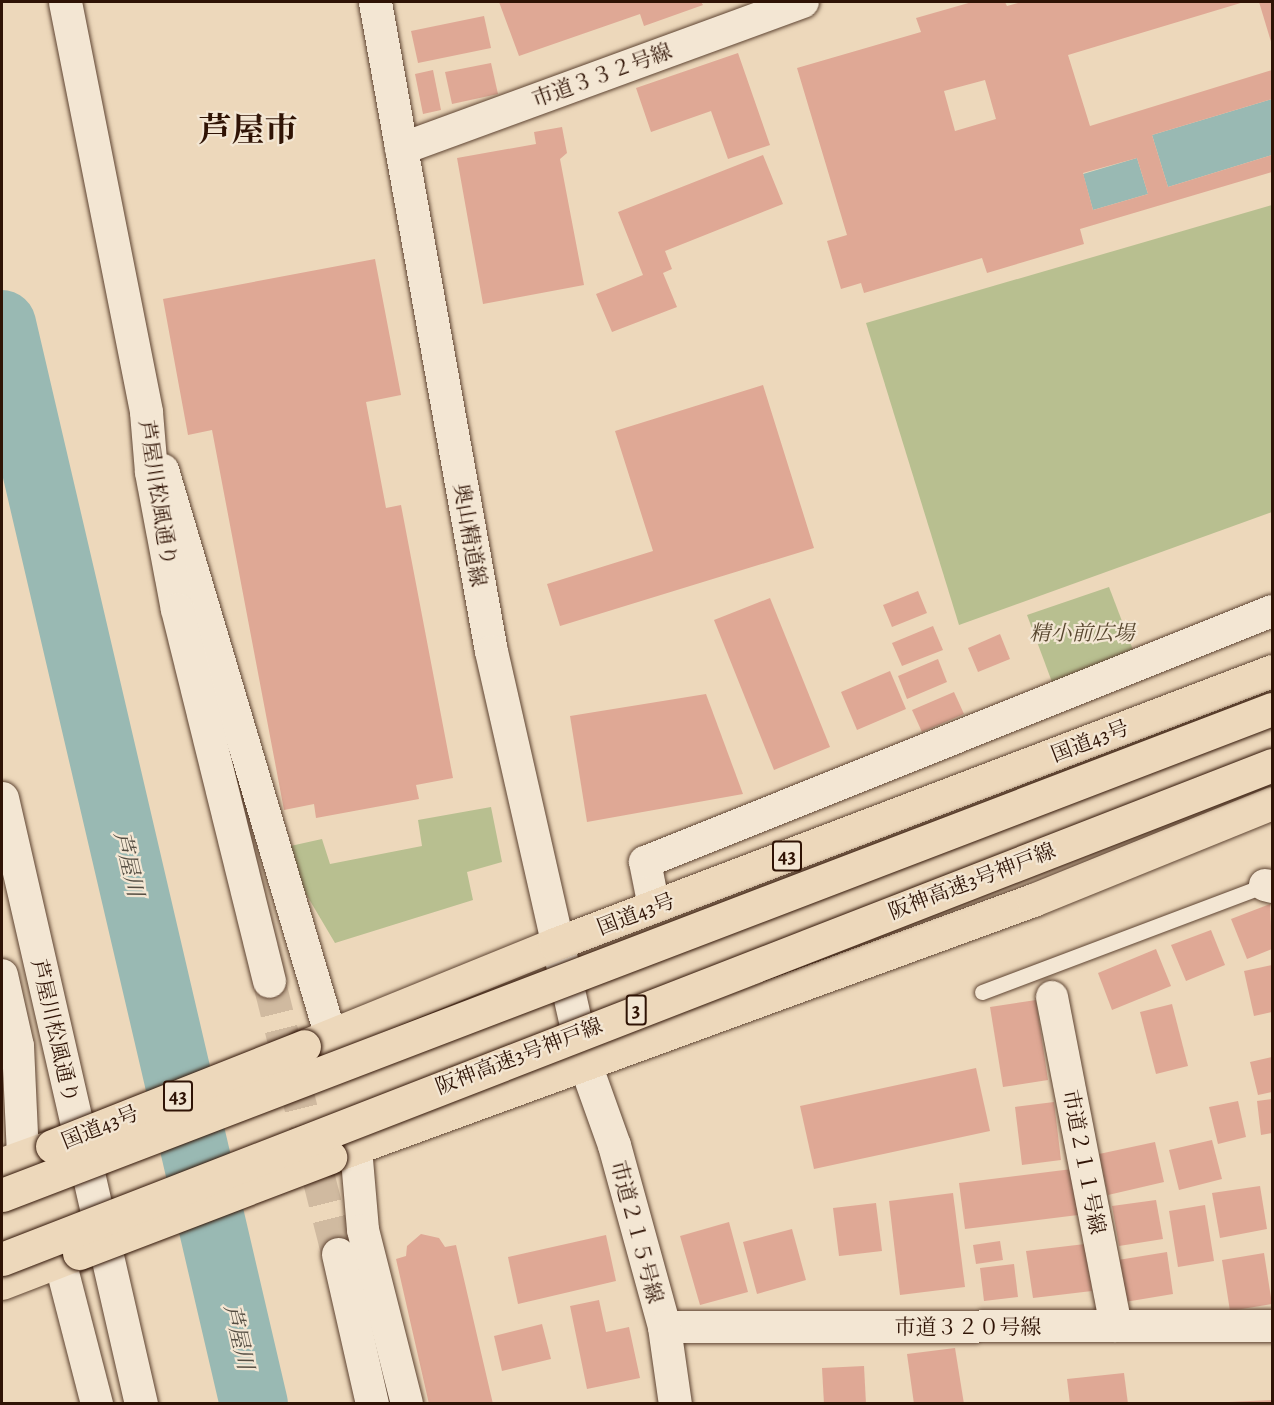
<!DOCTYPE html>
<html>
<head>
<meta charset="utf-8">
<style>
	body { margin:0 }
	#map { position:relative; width:1274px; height:1405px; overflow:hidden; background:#edd8bb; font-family:Alegreya,"Noto Serif JP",serif }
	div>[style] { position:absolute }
	.green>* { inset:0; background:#b8bf90 }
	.water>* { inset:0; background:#99b9b3 }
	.river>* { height:68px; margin:-34px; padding:0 34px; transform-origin:34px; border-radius:34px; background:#99b9b3 }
	.building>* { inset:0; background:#dfa895 }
	.tertiary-tunnel>* { height:33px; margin-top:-16.5px; transform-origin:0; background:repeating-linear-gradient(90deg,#d0baa0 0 33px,transparent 0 49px) }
	.roads { filter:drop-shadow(0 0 2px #5e4432) drop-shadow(0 0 2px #5e4432) }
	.service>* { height:15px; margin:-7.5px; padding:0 7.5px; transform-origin:7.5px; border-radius:7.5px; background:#f3e6d3 }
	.minor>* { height:32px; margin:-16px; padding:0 16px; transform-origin:16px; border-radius:16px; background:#f3e6d3 }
	.tertiary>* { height:33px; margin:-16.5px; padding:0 16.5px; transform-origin:16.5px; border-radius:16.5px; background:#f3e6d3 }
	.secondary>* { height:33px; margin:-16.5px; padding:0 16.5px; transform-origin:16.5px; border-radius:16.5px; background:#f3e6d3 }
	.trunk>* { height:33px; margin:-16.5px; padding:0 16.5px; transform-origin:16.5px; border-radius:16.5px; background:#edd8bb }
	.bridges { filter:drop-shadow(0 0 2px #2f1305) drop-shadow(0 0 2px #2f1305) }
	.trunk-bridge>* { height:33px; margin:-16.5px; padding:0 16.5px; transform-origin:16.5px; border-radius:16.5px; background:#edd8bb }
	.motorway-bridge>* { height:33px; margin:-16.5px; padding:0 16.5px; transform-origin:16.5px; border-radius:16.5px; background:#edd8bb }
	span { translate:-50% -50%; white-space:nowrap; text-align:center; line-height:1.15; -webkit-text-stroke:4.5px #f3e6d3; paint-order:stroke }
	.shield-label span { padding:2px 4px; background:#f3e6d3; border:2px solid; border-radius:4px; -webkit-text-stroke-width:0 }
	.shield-label { font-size:20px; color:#2f1305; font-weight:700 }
	.street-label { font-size:21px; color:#2f1305 }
	.park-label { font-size:21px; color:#58472f; font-style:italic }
	.water-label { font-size:22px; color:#544d42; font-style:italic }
	.town-label { font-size:33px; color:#2f1305; font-weight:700 }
	.frame { position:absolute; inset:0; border:3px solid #2f1305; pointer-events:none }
</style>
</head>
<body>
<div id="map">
	<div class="green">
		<i style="clip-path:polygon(1272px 205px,1272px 512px,959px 625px,866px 323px)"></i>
		<i style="clip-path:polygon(1109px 587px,1133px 650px,1052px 682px,1027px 615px)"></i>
		<i style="clip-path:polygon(491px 807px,502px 862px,467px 872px,473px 900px,335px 943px,293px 872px,286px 847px,322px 839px,330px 864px,422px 846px,418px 820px)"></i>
	</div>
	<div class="water">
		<i style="clip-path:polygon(1272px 99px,1272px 155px,1168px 187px,1152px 135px)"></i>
		<i style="clip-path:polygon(1137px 158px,1148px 194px,1093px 210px,1083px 174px)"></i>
	</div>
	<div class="river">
		<i style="left:2px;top:324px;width:1109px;rotate:76.87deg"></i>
	</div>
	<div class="building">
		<i style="clip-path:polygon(499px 2px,701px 2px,703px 5px,644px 26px,640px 14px,519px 56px)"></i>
		<i style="clip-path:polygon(evenodd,972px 2px,1005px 2px,1007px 6px,1022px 2px,1244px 2px,1068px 55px,1090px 126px,1272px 70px,1272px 99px,1152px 135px,1168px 187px,1272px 155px,1272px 172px,1080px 229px,1084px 244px,987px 273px,982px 258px,864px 293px,861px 283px,841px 289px,827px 241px,847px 235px,797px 68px,921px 32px,916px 18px,972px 2px,985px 80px,996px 119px,955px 131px,944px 91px,985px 80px,972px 2px,1137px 158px,1148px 194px,1093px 210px,1083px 173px,1137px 158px)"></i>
		<i style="clip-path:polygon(1259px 2px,1272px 2px,1272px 45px)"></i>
		<i style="clip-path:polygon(484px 16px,491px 48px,418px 63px,411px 31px)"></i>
		<i style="clip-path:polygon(738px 53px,770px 145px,728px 159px,711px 111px,651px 132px,636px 88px)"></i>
		<i style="clip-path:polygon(491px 63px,498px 94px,452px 104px,445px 72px)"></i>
		<i style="clip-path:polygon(433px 70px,441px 110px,423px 114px,415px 74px)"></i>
		<i style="clip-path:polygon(562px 127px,567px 153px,560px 159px,584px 285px,483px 304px,457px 158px,536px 144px,534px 132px)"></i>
		<i style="clip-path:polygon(763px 155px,783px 204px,665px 251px,672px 269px,663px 273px,677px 307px,612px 332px,596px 294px,643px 275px,618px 212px)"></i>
		<i style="clip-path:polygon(375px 259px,401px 395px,366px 402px,386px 508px,401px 505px,453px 778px,416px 785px,419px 799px,316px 818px,314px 804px,284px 810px,212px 430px,188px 435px,163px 299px)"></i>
		<i style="clip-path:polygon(763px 385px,814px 548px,560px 626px,547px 584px,653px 551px,615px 431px)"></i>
		<i style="clip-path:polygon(918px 591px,927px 613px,892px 627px,883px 605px)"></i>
		<i style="clip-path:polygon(770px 598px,830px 747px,774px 770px,714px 620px)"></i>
		<i style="clip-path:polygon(933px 626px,943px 650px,902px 666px,892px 643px)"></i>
		<i style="clip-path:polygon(1000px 634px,1010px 659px,978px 672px,968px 648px)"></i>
		<i style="clip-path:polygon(938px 659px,947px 682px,907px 699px,898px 676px)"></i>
		<i style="clip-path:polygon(890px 671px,906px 709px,857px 730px,841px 692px)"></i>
		<i style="clip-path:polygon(954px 692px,964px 714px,922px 732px,912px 710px)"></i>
		<i style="clip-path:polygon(706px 694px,743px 794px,587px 822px,570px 716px)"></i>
		<i style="clip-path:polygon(1270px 904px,1272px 949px,1247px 959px,1231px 919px)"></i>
		<i style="clip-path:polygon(1211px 930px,1225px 965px,1186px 981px,1171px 945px)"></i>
		<i style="clip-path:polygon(1156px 949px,1171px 986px,1112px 1010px,1098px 973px)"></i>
		<i style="clip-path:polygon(1272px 965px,1272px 1012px,1254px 1016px,1244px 971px)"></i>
		<i style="clip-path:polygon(1036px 1000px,1048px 1080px,1003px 1087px,990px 1007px)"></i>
		<i style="clip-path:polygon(1172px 1004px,1188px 1066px,1156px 1074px,1140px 1012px)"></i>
		<i style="clip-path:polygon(1272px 1057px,1272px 1092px,1258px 1095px,1250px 1062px)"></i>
		<i style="clip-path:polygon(976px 1068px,990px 1131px,814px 1169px,800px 1106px)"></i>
		<i style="clip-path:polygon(1272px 1099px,1272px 1133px,1261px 1135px,1257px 1101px)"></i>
		<i style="clip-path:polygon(1238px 1101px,1246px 1137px,1218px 1144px,1209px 1107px)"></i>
		<i style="clip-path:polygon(1054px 1102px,1061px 1160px,1022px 1165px,1015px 1107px)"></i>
		<i style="clip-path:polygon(1212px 1140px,1222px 1179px,1179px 1190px,1169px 1150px)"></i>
		<i style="clip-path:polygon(1155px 1142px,1164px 1182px,1108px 1195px,1099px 1154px)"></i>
		<i style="clip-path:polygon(1072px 1169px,1078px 1215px,965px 1229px,959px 1183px)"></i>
		<i style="clip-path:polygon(1260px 1186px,1267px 1229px,1220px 1238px,1212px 1193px)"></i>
		<i style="clip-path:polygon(953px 1193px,965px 1287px,900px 1295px,889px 1201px)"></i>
		<i style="clip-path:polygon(1156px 1200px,1163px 1239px,1119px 1246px,1112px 1206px)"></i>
		<i style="clip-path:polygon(876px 1203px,882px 1251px,839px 1256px,833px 1208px)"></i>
		<i style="clip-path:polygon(1205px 1205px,1214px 1261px,1178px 1267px,1169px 1211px)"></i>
		<i style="clip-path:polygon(729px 1222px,748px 1292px,700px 1305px,680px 1236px)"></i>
		<i style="clip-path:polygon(792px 1229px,806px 1280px,757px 1294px,743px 1242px)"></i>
		<i style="clip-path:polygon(421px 1234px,439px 1238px,445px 1247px,456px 1245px,493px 1404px,429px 1404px,396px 1259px,406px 1256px,407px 1246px)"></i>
		<i style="clip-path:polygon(606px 1235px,616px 1281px,518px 1304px,508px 1257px)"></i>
		<i style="clip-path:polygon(1000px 1241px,1003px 1260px,976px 1264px,973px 1245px)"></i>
		<i style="clip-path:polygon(1085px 1244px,1092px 1291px,1033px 1298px,1026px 1251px)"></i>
		<i style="clip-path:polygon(1167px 1252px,1173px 1294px,1125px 1302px,1118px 1260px)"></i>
		<i style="clip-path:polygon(1264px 1253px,1272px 1304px,1230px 1311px,1222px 1260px)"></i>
		<i style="clip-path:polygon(1014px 1264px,1018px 1297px,984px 1301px,980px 1268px)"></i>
		<i style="clip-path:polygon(599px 1300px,606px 1332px,629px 1327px,640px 1378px,587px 1389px,570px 1306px)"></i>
		<i style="clip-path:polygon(542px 1324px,551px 1359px,502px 1371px,494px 1336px)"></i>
		<i style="clip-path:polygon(955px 1348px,964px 1404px,914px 1404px,907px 1354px)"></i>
		<i style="clip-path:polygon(864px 1366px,866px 1404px,824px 1404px,822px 1368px)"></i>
		<i style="clip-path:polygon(1124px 1373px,1128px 1404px,1070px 1404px,1067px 1379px)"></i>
		<i style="clip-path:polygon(1272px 1400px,1272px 1404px,1229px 1404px,1229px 1402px)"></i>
	</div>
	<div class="tertiary-tunnel">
		<i style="left:269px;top:981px;width:282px;rotate:75.8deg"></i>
	</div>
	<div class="roads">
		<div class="service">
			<i style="left:982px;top:992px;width:303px;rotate:-20.7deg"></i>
		</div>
		<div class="minor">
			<i style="left:401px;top:149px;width:428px;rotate:-20.1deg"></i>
			<i style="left:163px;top:470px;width:591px;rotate:73.5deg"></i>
			<i style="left:1265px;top:885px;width:7px;rotate:16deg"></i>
			<i style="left:654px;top:907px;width:46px;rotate:-101.3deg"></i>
			<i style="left:645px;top:862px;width:675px;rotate:-21.82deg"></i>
			<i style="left:2px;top:975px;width:73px;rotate:77.3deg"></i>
			<i style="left:18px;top:1046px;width:111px;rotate:87.4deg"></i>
			<i style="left:1052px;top:997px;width:335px;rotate:79deg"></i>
			<i style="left:356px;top:1148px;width:82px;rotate:85.1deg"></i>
			<i style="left:363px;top:1230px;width:179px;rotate:75.8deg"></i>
			<i style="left:60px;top:1261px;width:148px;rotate:75.5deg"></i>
			<i style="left:664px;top:1327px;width:608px;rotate:-0.09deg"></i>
		</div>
		<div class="tertiary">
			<i style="left:65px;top:2px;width:418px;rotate:78.8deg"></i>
			<i style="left:146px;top:412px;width:60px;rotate:85.2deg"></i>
			<i style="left:151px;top:472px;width:139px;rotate:79.3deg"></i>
			<i style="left:177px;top:609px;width:383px;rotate:76.1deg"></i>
			<i style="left:2px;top:798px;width:622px;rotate:77.08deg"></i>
			<i style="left:585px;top:1064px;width:86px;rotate:70.3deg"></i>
			<i style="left:614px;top:1145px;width:189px;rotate:74.6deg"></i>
			<i style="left:664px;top:1327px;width:78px;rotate:81.9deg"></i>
			<i style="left:338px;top:1254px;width:154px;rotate:77.2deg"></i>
		</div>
		<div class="secondary">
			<i style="left:375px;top:2px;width:659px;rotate:79.87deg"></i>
			<i style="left:491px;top:651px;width:421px;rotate:77.2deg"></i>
		</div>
		<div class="trunk">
			<i style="left:304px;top:1046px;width:271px;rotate:-22.1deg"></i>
			<i style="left:555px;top:944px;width:767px;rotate:-20.84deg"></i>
			<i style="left:330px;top:1157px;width:749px;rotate:-20.08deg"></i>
			<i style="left:1033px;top:900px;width:258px;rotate:-22.1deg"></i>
			<i style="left:2px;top:1164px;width:53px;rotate:-19.8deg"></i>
			<i style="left:2px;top:1283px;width:83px;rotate:-21.3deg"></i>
		</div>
	</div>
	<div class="bridges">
		<div class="trunk-bridge">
			<i style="left:52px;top:1146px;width:271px;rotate:-21.6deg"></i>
			<i style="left:79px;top:1253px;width:269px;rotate:-20.9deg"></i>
		</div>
		<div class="motorway-bridge">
			<i style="left:2px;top:1195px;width:1360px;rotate:-20.94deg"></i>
			<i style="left:2px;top:1259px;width:1363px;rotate:-21.25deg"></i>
		</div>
	</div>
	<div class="shield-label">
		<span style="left:787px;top:856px">43</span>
		<span style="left:636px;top:1010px">3</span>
		<span style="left:178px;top:1096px">43</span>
	</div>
	<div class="street-label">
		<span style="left:602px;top:75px;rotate:-20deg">市道３３２号線</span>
		<span style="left:158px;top:493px;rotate:81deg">芦屋川松風通り</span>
		<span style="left:470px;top:535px;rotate:80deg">奥山精道線</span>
		<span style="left:1090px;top:741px;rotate:-21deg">国道43号</span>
		<span style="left:972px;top:881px;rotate:-21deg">阪神高速3号神戸線</span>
		<span style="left:636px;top:914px;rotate:-21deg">国道43号</span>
		<span style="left:55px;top:1031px;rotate:77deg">芦屋川松風通り</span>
		<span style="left:519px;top:1056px;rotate:-21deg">阪神高速3号神戸線</span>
		<span style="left:100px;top:1127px;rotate:-22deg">国道43号</span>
		<span style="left:1084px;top:1162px;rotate:79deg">市道２１１号線</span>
		<span style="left:637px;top:1232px;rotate:75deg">市道２１５号線</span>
		<span style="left:968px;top:1327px">市道３２０号線</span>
	</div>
	<div class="park-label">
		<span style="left:1082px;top:633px">精小前広場</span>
	</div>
	<div class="water-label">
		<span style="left:128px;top:864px;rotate:77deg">芦屋川</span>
		<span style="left:238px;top:1337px;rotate:77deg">芦屋川</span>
	</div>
	<div class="town-label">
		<span style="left:248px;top:130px">芦屋市</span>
	</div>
	<div class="frame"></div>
</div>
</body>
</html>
